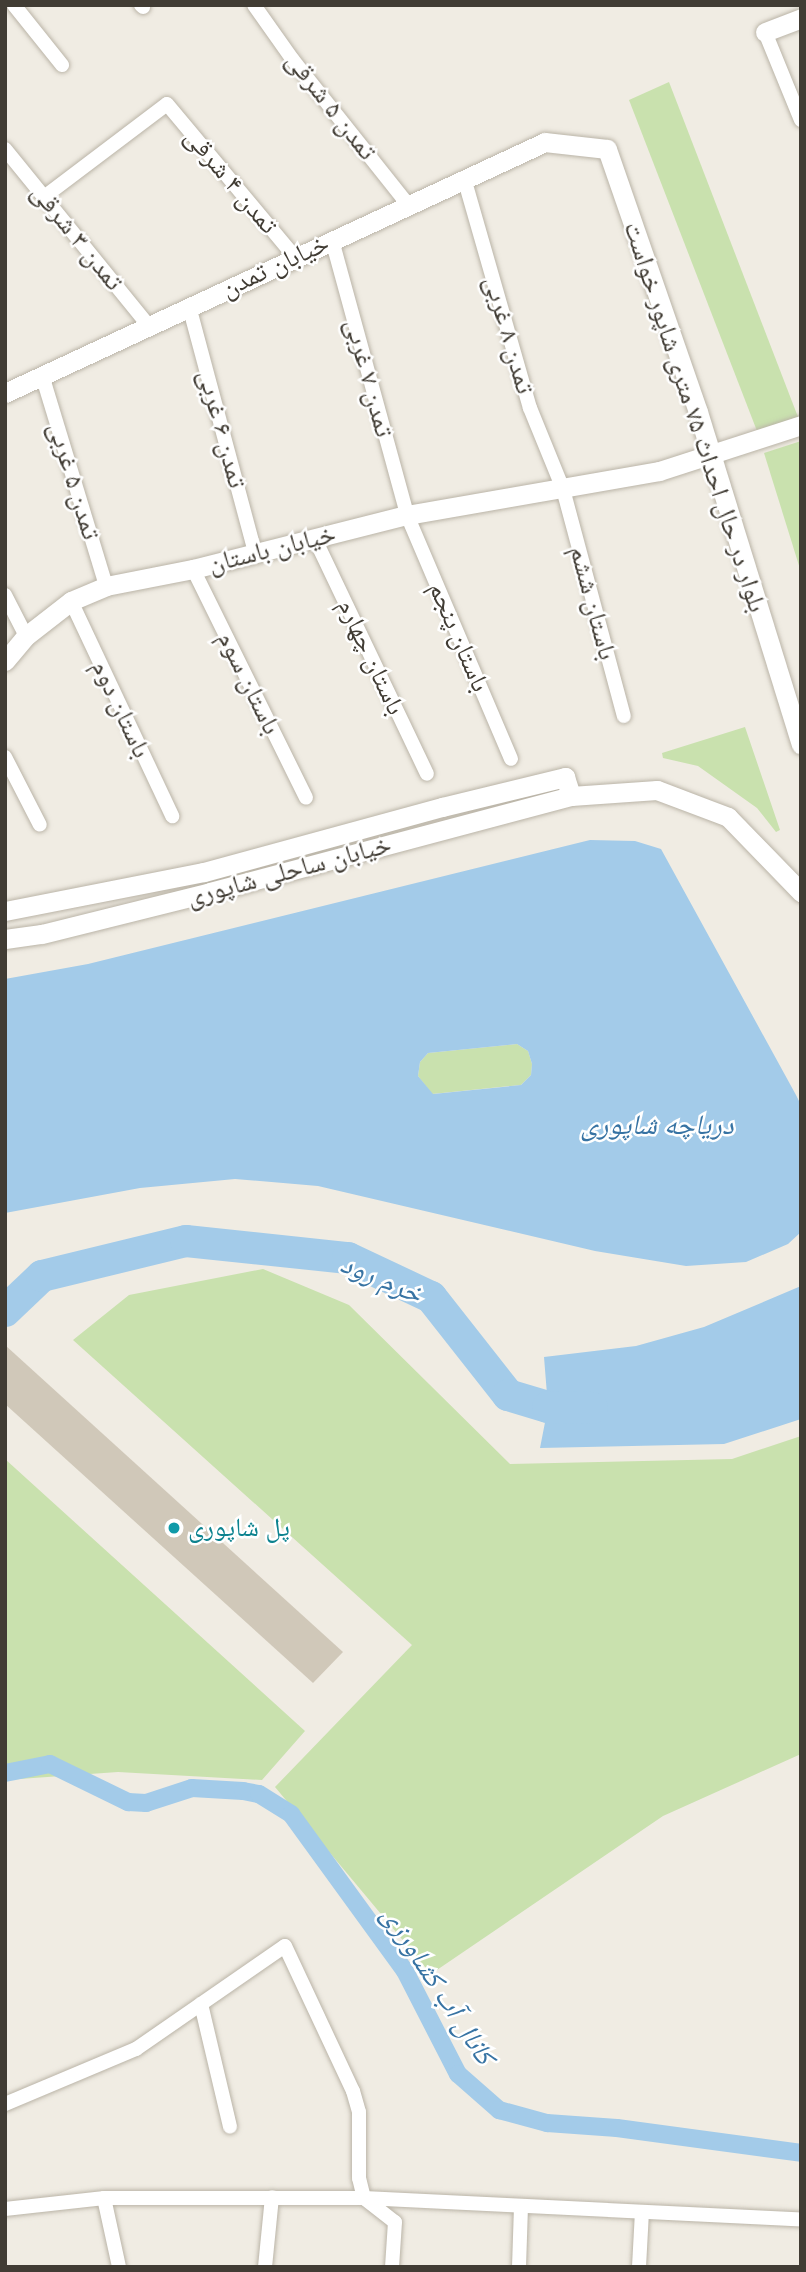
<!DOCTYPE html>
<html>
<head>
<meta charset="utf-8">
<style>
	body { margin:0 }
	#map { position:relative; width:806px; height:2272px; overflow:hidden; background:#f0ece3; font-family:"Space Grotesk","Noto Naskh Arabic",sans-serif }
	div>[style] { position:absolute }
	.green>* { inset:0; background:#c9e1ae }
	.water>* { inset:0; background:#a3cbe9 }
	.canal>* { height:18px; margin:-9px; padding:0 9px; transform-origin:9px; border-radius:9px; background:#a3cbe9 }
	.river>* { height:32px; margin:-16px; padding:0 16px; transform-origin:16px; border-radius:16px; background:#a3cbe9 }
	.building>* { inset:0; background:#d0c8b9 }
	.roads { filter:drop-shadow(0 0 2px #bab4a7) drop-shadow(0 0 2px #bab4a7) }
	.minor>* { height:14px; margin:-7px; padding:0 7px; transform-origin:7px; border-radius:7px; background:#fff }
	.tertiary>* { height:19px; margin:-9.5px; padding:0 9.5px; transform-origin:9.5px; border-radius:9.5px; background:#fff }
	.dots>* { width:19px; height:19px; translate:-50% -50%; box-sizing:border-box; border:4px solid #fff; border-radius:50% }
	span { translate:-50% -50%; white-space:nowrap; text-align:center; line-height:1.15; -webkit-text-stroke:5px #fff; paint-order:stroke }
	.street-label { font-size:26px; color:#413c34 }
	.culture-label { font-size:26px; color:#0d838f }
	.left { translate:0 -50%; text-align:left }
	.water-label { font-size:28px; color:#3773a3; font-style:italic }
	.frame { position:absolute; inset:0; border:7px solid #413c34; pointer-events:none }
</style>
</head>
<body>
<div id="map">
	<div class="green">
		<i style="clip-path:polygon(669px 82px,798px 417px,757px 431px,629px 100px)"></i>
		<i style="clip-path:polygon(801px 441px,801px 572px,764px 453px)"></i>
		<i style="clip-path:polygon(745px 727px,780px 830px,776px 832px,757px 808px,698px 766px,663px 758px,662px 753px)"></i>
		<i style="clip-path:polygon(517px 1044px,528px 1051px,532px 1064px,531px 1075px,521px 1085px,432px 1094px,418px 1076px,420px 1062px,428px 1053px)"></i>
		<i style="clip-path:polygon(263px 1269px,349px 1305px,510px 1464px,732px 1459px,801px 1436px,801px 1754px,663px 1816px,431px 1974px,275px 1787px,412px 1645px,73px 1340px,129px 1295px)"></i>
		<i style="clip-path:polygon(5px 1459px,305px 1731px,262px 1780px,118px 1772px,5px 1780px)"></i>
	</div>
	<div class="water">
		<i style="clip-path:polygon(evenodd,590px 840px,635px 841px,661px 849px,796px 1095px,801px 1105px,801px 1232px,788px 1244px,746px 1262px,686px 1266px,595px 1251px,318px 1186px,235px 1179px,140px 1188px,5px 1213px,5px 979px,88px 964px,590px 840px,517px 1044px,528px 1051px,532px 1064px,531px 1075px,521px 1085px,433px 1094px,418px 1076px,420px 1062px,428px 1053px,517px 1044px)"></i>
		<i style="clip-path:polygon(801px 1286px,801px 1419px,724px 1444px,540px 1448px,548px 1407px,544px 1357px,636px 1346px,704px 1327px)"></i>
	</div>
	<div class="canal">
		<i style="left:5px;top:1773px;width:46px;rotate:-11.3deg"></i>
		<i style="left:50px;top:1764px;width:87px;rotate:26deg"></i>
		<i style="left:128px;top:1802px;width:18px;rotate:3deg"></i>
		<i style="left:146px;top:1803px;width:48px;rotate:-18.1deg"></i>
		<i style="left:192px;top:1788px;width:51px;rotate:3.4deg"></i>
		<i style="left:243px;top:1791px;width:16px;rotate:11deg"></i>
		<i style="left:259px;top:1794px;width:38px;rotate:32deg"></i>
		<i style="left:291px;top:1814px;width:194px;rotate:54deg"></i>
		<i style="left:405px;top:1971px;width:116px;rotate:62.8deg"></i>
		<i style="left:458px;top:2074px;width:55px;rotate:41.3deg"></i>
		<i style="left:499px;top:2110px;width:50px;rotate:15.2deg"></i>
		<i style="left:547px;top:2123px;width:70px;rotate:4.1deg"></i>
		<i style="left:617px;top:2128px;width:186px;rotate:7.7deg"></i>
	</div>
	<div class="river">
		<i style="left:5px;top:1311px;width:51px;rotate:-43.4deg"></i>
		<i style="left:42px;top:1276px;width:148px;rotate:-13.7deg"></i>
		<i style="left:186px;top:1241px;width:163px;rotate:6deg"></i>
		<i style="left:348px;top:1258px;width:92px;rotate:25.2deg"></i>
		<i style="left:431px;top:1297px;width:125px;rotate:51.8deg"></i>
		<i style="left:508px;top:1395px;width:42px;rotate:16.7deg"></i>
		<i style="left:548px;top:1407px;width:44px;rotate:1.3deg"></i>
	</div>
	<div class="building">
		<i style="clip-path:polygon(5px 1345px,343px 1652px,313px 1683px,5px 1404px)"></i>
	</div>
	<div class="roads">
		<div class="minor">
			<i style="left:14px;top:5px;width:77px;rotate:51.3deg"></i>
			<i style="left:141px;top:5px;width:3px;rotate:45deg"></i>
			<i style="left:254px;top:5px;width:67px;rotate:54.7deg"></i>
			<i style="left:293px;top:60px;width:186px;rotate:51.5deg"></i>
			<i style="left:765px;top:32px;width:95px;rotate:67.8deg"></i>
			<i style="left:5px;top:149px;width:227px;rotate:50.9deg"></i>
			<i style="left:464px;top:178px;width:239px;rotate:74deg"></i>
			<i style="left:530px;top:408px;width:87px;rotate:67.8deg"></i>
			<i style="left:563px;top:489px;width:235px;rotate:75deg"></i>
			<i style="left:44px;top:197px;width:154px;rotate:-37.1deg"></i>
			<i style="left:167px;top:104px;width:199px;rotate:50.1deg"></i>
			<i style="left:332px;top:240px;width:285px;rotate:74.7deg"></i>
			<i style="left:407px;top:515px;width:265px;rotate:66.9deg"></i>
			<i style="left:189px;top:306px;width:256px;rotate:75deg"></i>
			<i style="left:42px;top:375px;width:220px;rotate:73.1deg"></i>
			<i style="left:315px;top:539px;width:260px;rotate:64.5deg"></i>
			<i style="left:193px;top:569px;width:255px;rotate:63.7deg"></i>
			<i style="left:5px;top:595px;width:46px;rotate:62.9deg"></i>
			<i style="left:71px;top:601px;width:238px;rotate:64.8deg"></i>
			<i style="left:5px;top:757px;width:76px;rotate:62.8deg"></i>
			<i style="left:201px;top:2004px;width:126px;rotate:76.7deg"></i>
			<i style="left:5px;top:2104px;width:142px;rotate:-22.8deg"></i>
			<i style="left:136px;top:2049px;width:181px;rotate:-34.7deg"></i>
			<i style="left:285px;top:1946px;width:160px;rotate:64.9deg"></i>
			<i style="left:353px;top:2091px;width:22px;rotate:74deg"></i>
			<i style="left:359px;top:2112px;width:66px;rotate:90deg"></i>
			<i style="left:359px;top:2178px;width:21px;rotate:76deg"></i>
			<i style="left:364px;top:2198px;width:39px;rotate:38deg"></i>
			<i style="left:395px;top:2222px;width:45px;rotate:93.8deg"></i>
			<i style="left:104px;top:2198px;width:71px;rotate:77.7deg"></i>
			<i style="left:5px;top:2209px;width:100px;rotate:-6.3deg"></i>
			<i style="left:104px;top:2198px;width:260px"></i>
			<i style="left:364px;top:2198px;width:438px;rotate:2.8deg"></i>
			<i style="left:265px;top:2267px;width:70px;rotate:-84.3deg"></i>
			<i style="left:519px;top:2267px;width:60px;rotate:-88.1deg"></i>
			<i style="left:639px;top:2267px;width:55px;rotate:-86.9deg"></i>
		</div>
		<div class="tertiary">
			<i style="left:765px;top:32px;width:39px;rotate:-21deg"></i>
			<i style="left:5px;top:393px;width:595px;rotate:-24.93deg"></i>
			<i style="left:545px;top:142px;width:62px;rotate:6.4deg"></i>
			<i style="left:607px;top:149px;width:278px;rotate:70.9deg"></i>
			<i style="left:698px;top:412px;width:348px;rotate:72.8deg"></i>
			<i style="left:5px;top:661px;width:33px;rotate:-50deg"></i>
			<i style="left:26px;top:636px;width:57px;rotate:-37.9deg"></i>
			<i style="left:71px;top:601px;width:38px;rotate:-23deg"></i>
			<i style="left:106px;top:586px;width:89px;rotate:-11.1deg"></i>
			<i style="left:193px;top:569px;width:221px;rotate:-14.2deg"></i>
			<i style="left:407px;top:515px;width:256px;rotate:-9.9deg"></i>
			<i style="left:659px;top:471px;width:149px;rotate:-17.9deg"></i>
			<i style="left:5px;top:911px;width:203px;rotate:-11.1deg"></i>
			<i style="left:204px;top:872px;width:247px;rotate:-15.3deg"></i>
			<i style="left:442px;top:807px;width:127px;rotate:-13.7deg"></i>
			<i style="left:565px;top:777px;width:20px;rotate:72deg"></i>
			<i style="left:5px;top:939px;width:37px;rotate:-8deg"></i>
			<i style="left:42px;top:934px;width:173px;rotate:-14deg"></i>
			<i style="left:210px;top:892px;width:374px;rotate:-14.9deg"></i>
			<i style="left:571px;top:796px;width:86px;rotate:-4deg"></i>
			<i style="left:657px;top:790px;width:76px;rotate:20.8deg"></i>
			<i style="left:728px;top:817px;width:105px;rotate:45.8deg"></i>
		</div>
	</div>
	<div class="dots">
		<i style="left:174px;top:1528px;background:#0f9aa8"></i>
	</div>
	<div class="street-label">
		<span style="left:331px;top:106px;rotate:52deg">تمدن ۵ شرقی</span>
		<span style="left:231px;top:181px;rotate:50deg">تمدن ۴ شرقی</span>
		<span style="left:77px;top:237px;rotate:51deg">تمدن ۳ شرقی</span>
		<span style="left:275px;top:266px;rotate:-25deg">خیابان تمدن</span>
		<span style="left:509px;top:335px;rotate:74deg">تمدن ۸ غربی</span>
		<span style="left:369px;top:378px;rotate:75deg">تمدن ۷ غربی</span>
		<span style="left:695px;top:417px;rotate:72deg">بلوار در حال احداث ۷۵ متری شاپور خواست</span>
		<span style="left:222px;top:429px;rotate:75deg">تمدن ۶ غربی</span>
		<span style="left:74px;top:481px;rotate:73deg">تمدن ۵ غربی</span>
		<span style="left:272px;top:549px;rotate:-14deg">خیابان باستان</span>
		<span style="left:593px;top:603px;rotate:75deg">باستان ششم</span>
		<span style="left:459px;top:637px;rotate:67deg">باستان پنجم</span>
		<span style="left:371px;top:657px;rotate:65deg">باستان چهارم</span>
		<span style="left:249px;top:683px;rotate:64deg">باستان سوم</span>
		<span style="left:121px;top:709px;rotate:65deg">باستان دوم</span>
		<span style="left:289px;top:871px;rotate:-15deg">خیابان ساحلی شاپوری</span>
	</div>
	<div class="culture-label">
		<span class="left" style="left:188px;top:1528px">پل شاپوری</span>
	</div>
	<div class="water-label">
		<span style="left:657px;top:1124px">دریاچه شاپوری</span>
		<span style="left:382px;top:1278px;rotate:23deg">خرم رود</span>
		<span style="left:439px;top:1985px;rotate:57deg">کانال آب کشاورزی</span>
	</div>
	<div class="frame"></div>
</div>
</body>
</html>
